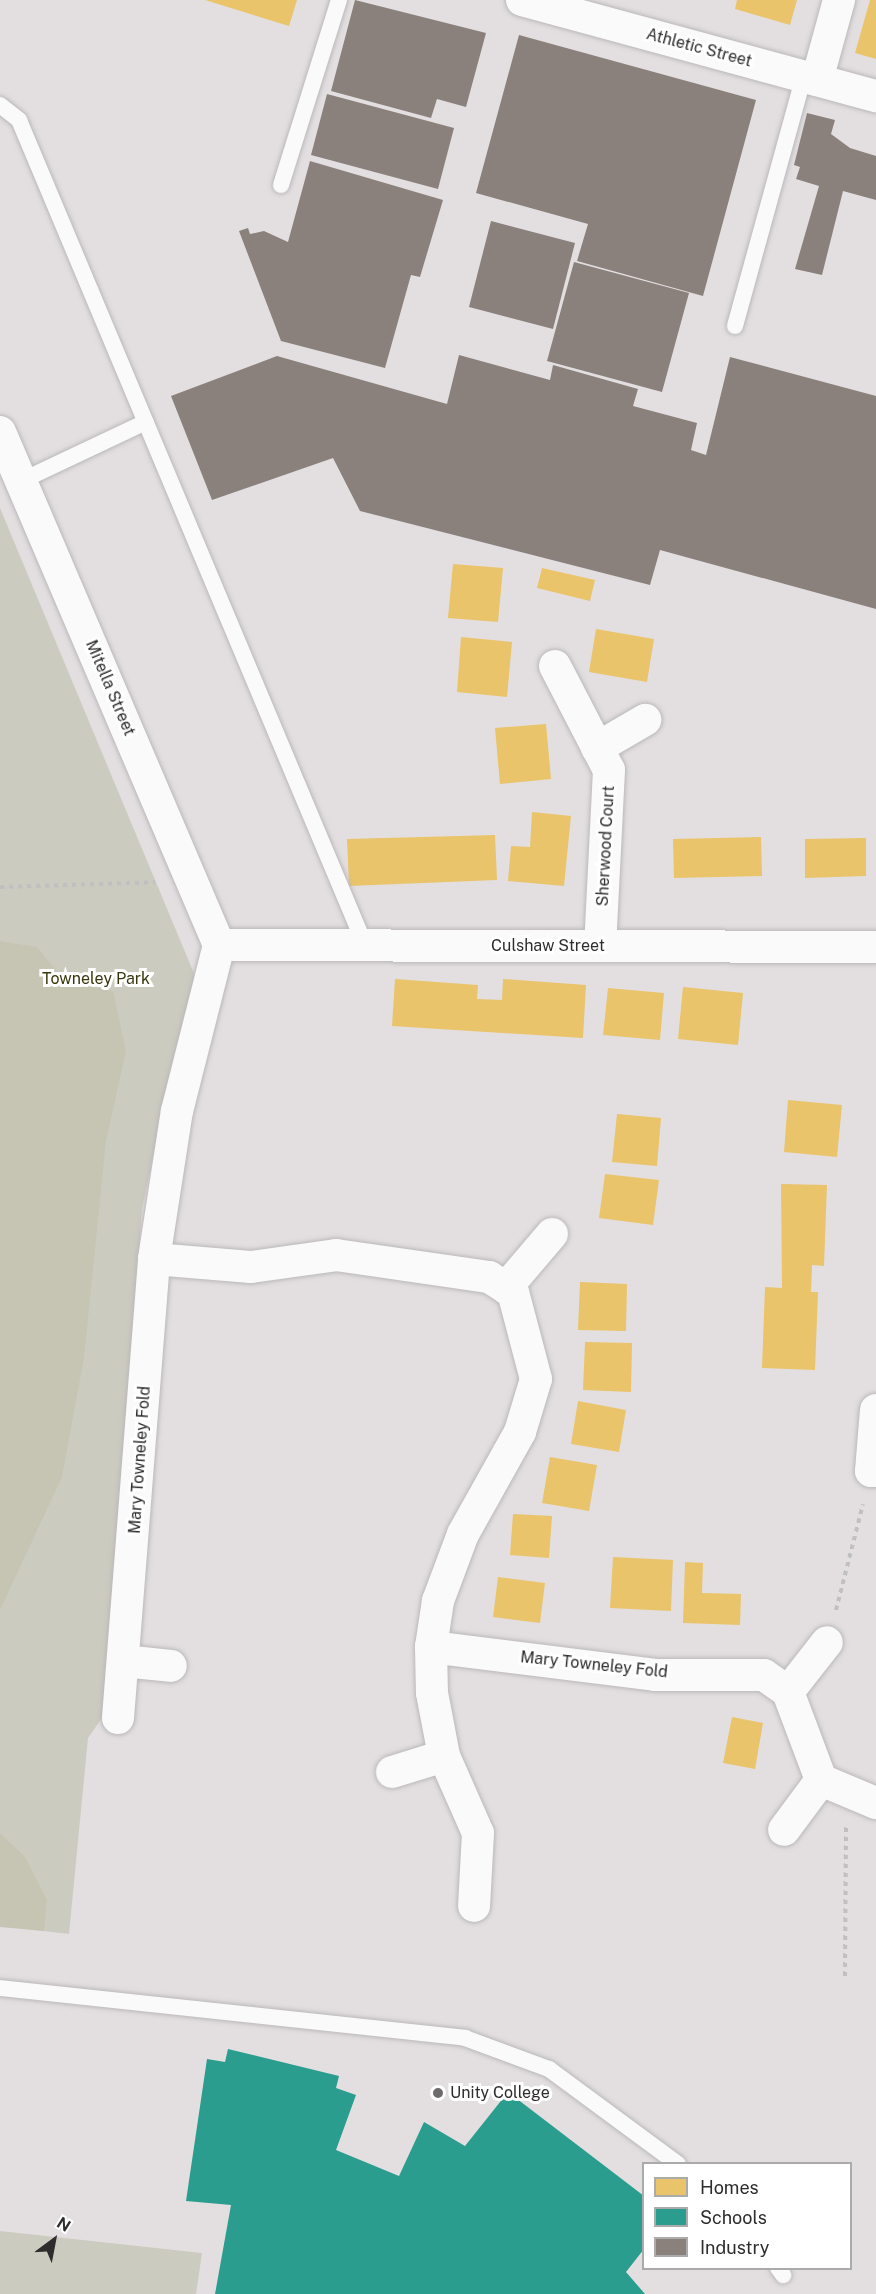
<!DOCTYPE html>
<html>
<head>
<meta charset="utf-8">
<style>
	body { margin:0 }
	#map { position:relative; width:876px; height:2294px; overflow:hidden; background:#e3dfe1; font-family:"Public Sans",sans-serif }
	div>[style] { position:absolute }
	.green>* { inset:0; background:#cccbc0 }
	.forest>* { inset:0; background:#c6c5b4 }
	.homes>* { inset:0; background:#e9c46a }
	.schools>* { inset:0; background:#2a9d8f }
	.industry>* { inset:0; background:#8a817c }
	.path>* { height:4px; margin-top:-2px; transform-origin:0; background:repeating-linear-gradient(90deg,#c0c0c0 0 4.5px,transparent 0 9px) }
	.roads { filter:drop-shadow(0 0 2px #bbb8ba) drop-shadow(0 0 2px #bbb8ba) }
	.service>* { height:16px; margin:-8px; padding:0 8px; transform-origin:8px; border-radius:8px; background:#fbfafa }
	.minor>* { height:32px; margin:-16px; padding:0 16px; transform-origin:16px; border-radius:16px; background:#fbfafa }
	.dots>* { width:16px; height:16px; translate:-50% -50%; box-sizing:border-box; border:3px solid #fff; border-radius:50% }
	span { translate:-50% -50%; white-space:nowrap; text-align:center; line-height:1.15; -webkit-text-stroke:6px #fff; paint-order:stroke }
	.street-label { font-size:16px; color:#2e2c2d }
	.park-label { font-size:16px; color:#38370e }
	.poi-label { font-size:16px; color:#2e2c2d }
	.left { translate:0 -50%; text-align:left }
	.legend { position:absolute; left:642px; top:2162px; width:210px; height:108px; box-sizing:border-box; background:#fff; border:2px solid #ababab; margin:0; padding:8px 10px; list-style:none; font-size:18px; color:#2e2c2d }
	.legend li { display:flex; align-items:center; gap:12px; height:30px }
	.legend b { width:30px; border:2px solid #ababab }
	.north { position:absolute; left:24px; top:2210px; width:60px; height:60px; -webkit-text-stroke:4px #fff; paint-order:stroke; rotate:32deg; font-size:16px; font-weight:700; line-height:24px; text-align:center; color:#2e2c2d }
	.north::after { content:''; display:block; margin:auto; width:21px; height:27px; background:#2e2c2d; clip-path:polygon(50% 0,100% 100%,50% 72%,0 100%) }
</style>
</head>
<body>
<div id="map">
	<div class="green">
		<i style="clip-path:polygon(0 508px,198px 983px,176px 1048px,142px 1209px,102px 1718px,88px 1738px,69px 1934px,0 1926px)"></i>
		<i style="clip-path:polygon(0 2231px,202px 2253px,196px 2294px,0 2294px)"></i>
	</div>
	<div class="forest">
		<i style="clip-path:polygon(0 941px,37px 947px,66px 982px,113px 991px,126px 1051px,106px 1141px,84px 1358px,62px 1477px,0 1610px)"></i>
		<i style="clip-path:polygon(0 1833px,25px 1857px,47px 1900px,44px 1931px,0 1927px)"></i>
	</div>
	<div class="homes">
		<i style="clip-path:polygon(205px 0,297px 0,289px 26px)"></i>
		<i style="clip-path:polygon(737px 0,797px 0,790px 25px,735px 9px)"></i>
		<i style="clip-path:polygon(870px 0,876px 0,876px 59px,855px 53px)"></i>
		<i style="clip-path:polygon(453px 564px,503px 568px,498px 622px,448px 618px)"></i>
		<i style="clip-path:polygon(542px 568px,595px 580px,590px 601px,537px 588px)"></i>
		<i style="clip-path:polygon(596px 629px,654px 639px,647px 682px,589px 672px)"></i>
		<i style="clip-path:polygon(461px 637px,512px 642px,507px 697px,457px 692px)"></i>
		<i style="clip-path:polygon(546px 724px,551px 779px,500px 784px,495px 728px)"></i>
		<i style="clip-path:polygon(532px 812px,571px 816px,564px 886px,508px 881px,511px 846px,530px 847px)"></i>
		<i style="clip-path:polygon(495px 835px,497px 880px,349px 886px,347px 839px)"></i>
		<i style="clip-path:polygon(761px 837px,762px 876px,674px 878px,673px 839px)"></i>
		<i style="clip-path:polygon(866px 838px,866px 876px,805px 878px,805px 839px)"></i>
		<i style="clip-path:polygon(395px 979px,478px 985px,477px 999px,502px 1000px,503px 979px,586px 985px,583px 1038px,392px 1026px)"></i>
		<i style="clip-path:polygon(683px 987px,743px 993px,738px 1045px,678px 1039px)"></i>
		<i style="clip-path:polygon(608px 988px,664px 993px,660px 1040px,603px 1035px)"></i>
		<i style="clip-path:polygon(788px 1100px,842px 1105px,837px 1157px,784px 1152px)"></i>
		<i style="clip-path:polygon(617px 1114px,661px 1118px,657px 1166px,612px 1162px)"></i>
		<i style="clip-path:polygon(605px 1174px,659px 1180px,653px 1225px,599px 1218px)"></i>
		<i style="clip-path:polygon(781px 1184px,827px 1185px,824px 1266px,812px 1265px,811px 1292px,818px 1292px,815px 1370px,762px 1368px,765px 1287px,782px 1288px)"></i>
		<i style="clip-path:polygon(580px 1282px,627px 1284px,626px 1331px,578px 1330px)"></i>
		<i style="clip-path:polygon(585px 1342px,632px 1343px,631px 1392px,583px 1390px)"></i>
		<i style="clip-path:polygon(578px 1401px,626px 1410px,619px 1452px,571px 1444px)"></i>
		<i style="clip-path:polygon(550px 1457px,597px 1465px,589px 1511px,542px 1503px)"></i>
		<i style="clip-path:polygon(513px 1514px,552px 1516px,549px 1558px,510px 1555px)"></i>
		<i style="clip-path:polygon(613px 1557px,673px 1560px,671px 1611px,610px 1608px)"></i>
		<i style="clip-path:polygon(685px 1562px,703px 1563px,702px 1593px,741px 1594px,740px 1625px,683px 1623px)"></i>
		<i style="clip-path:polygon(498px 1577px,545px 1583px,540px 1623px,493px 1617px)"></i>
		<i style="clip-path:polygon(732px 1717px,763px 1723px,755px 1769px,723px 1763px)"></i>
	</div>
	<div class="schools">
		<i style="clip-path:polygon(228px 2049px,339px 2076px,336px 2088px,356px 2095px,336px 2150px,399px 2176px,424px 2122px,465px 2146px,508px 2092px,644px 2196px,644px 2249px,626px 2272px,645px 2294px,215px 2294px,231px 2205px,186px 2201px,207px 2059px,225px 2062px)"></i>
	</div>
	<div class="industry">
		<i style="clip-path:polygon(355px 0,486px 33px,466px 107px,437px 99px,431px 118px,331px 91px)"></i>
		<i style="clip-path:polygon(519px 35px,756px 100px,703px 296px,577px 261px,588px 224px,476px 193px)"></i>
		<i style="clip-path:polygon(327px 94px,454px 128px,438px 189px,311px 155px)"></i>
		<i style="clip-path:polygon(807px 113px,835px 120px,831px 134px,850px 148px,876px 156px,876px 200px,843px 191px,822px 275px,795px 269px,819px 186px,796px 179px,800px 167px,794px 165px)"></i>
		<i style="clip-path:polygon(310px 161px,443px 200px,420px 277px,411px 275px,385px 368px,281px 341px,239px 231px,248px 228px,250px 234px,264px 231px,288px 242px)"></i>
		<i style="clip-path:polygon(491px 221px,575px 243px,553px 329px,469px 307px)"></i>
		<i style="clip-path:polygon(574px 262px,689px 293px,662px 392px,547px 361px)"></i>
		<i style="clip-path:polygon(459px 355px,550px 380px,553px 365px,638px 389px,633px 406px,697px 423px,691px 450px,706px 455px,730px 357px,876px 396px,876px 609px,660px 550px,650px 585px,360px 511px,333px 458px,212px 500px,171px 396px,277px 356px,447px 404px)"></i>
	</div>
	<div class="path">
		<i style="left:0;top:887px;width:155px;rotate:-1.8deg"></i>
		<i style="left:836px;top:1610px;width:109px;rotate:-75.7deg"></i>
		<i style="left:845px;top:1976px;width:149px;rotate:-89.6deg"></i>
	</div>
	<div class="roads">
		<div class="service">
			<i style="left:0;top:105px;width:24px;rotate:38deg"></i>
			<i style="left:19px;top:120px;width:895px;rotate:67.25deg"></i>
			<i style="left:281px;top:185px;width:194px;rotate:-72.6deg"></i>
			<i style="left:735px;top:326px;width:259px;rotate:-74.6deg"></i>
			<i style="left:21px;top:481px;width:138px;rotate:-25.3deg"></i>
			<i style="left:0;top:1988px;width:468px;rotate:6.1deg"></i>
			<i style="left:465px;top:2038px;width:90px;rotate:20.3deg"></i>
			<i style="left:549px;top:2069px;width:160px;rotate:36.4deg"></i>
			<i style="left:778px;top:2268px;width:9px;rotate:54deg"></i>
		</div>
		<div class="minor">
			<i style="left:522px;top:0;width:367px;rotate:15.2deg"></i>
			<i style="left:817px;top:80px;width:83px;rotate:-74.6deg"></i>
			<i style="left:0;top:432px;width:558px;rotate:66.88deg"></i>
			<i style="left:555px;top:666px;width:117px;rotate:62.6deg"></i>
			<i style="left:609px;top:770px;width:176px;rotate:92.9deg"></i>
			<i style="left:597px;top:748px;width:56px;rotate:-30.3deg"></i>
			<i style="left:219px;top:945px;width:657px;rotate:0.17deg"></i>
			<i style="left:154px;top:1259px;width:97px;rotate:4.7deg"></i>
			<i style="left:251px;top:1267px;width:86px;rotate:-8deg"></i>
			<i style="left:336px;top:1255px;width:155px;rotate:8.2deg"></i>
			<i style="left:489px;top:1277px;width:28px;rotate:32deg"></i>
			<i style="left:513px;top:1292px;width:90px;rotate:75.2deg"></i>
			<i style="left:536px;top:1379px;width:55px;rotate:106.8deg"></i>
			<i style="left:520px;top:1432px;width:117px;rotate:119.2deg"></i>
			<i style="left:463px;top:1534px;width:72px;rotate:110.5deg"></i>
			<i style="left:438px;top:1601px;width:47px;rotate:98.7deg"></i>
			<i style="left:431px;top:1647px;width:46px;rotate:88.8deg"></i>
			<i style="left:432px;top:1693px;width:64px;rotate:79.2deg"></i>
			<i style="left:444px;top:1756px;width:84px;rotate:66.2deg"></i>
			<i style="left:478px;top:1833px;width:73px;rotate:93.1deg"></i>
			<i style="left:506px;top:1288px;width:71px;rotate:-49.6deg"></i>
			<i style="left:876px;top:1410px;width:61px;rotate:94.7deg"></i>
			<i style="left:871px;top:1471px;width:5px"></i>
			<i style="left:431px;top:1647px;width:226px;rotate:7.1deg"></i>
			<i style="left:655px;top:1675px;width:109px"></i>
			<i style="left:764px;top:1675px;width:29px;rotate:35deg"></i>
			<i style="left:788px;top:1692px;width:94px;rotate:69.4deg"></i>
			<i style="left:821px;top:1780px;width:62px;rotate:126.5deg"></i>
			<i style="left:123px;top:1661px;width:48px;rotate:5.9deg"></i>
			<i style="left:788px;top:1692px;width:63px;rotate:-52deg"></i>
			<i style="left:118px;top:1718px;width:460px;rotate:-85.5deg"></i>
			<i style="left:154px;top:1259px;width:150px;rotate:-81.2deg"></i>
			<i style="left:177px;top:1111px;width:171px;rotate:-75.8deg"></i>
			<i style="left:392px;top:1772px;width:54px;rotate:-17.1deg"></i>
			<i style="left:821px;top:1780px;width:60px;rotate:22.7deg"></i>
		</div>
	</div>
	<div class="dots">
		<i style="left:438px;top:2093px;background:#6d6b6c"></i>
	</div>
	<div class="street-label">
		<span style="left:699px;top:48px;rotate:15deg">Athletic Street</span>
		<span style="left:110px;top:688px;rotate:67deg">Mitella Street</span>
		<span style="left:606px;top:846px;rotate:-87deg">Sherwood Court</span>
		<span style="left:548px;top:946px">Culshaw Street</span>
		<span style="left:140px;top:1460px;rotate:-86deg">Mary Towneley Fold</span>
		<span style="left:594px;top:1665px;rotate:6deg">Mary Towneley Fold</span>
	</div>
	<div class="park-label">
		<span style="left:96px;top:979px">Towneley Park</span>
	</div>
	<div class="poi-label">
		<span class="left" style="left:450px;top:2093px">Unity College</span>
	</div>
	<ul class="legend">
	<li><b style="height:16px;background:#e9c46a"></b>Homes</li>
	<li><b style="height:16px;background:#2a9d8f"></b>Schools</li>
	<li><b style="height:16px;background:#8a817c"></b>Industry</li>
	</ul>
	<div class="north">N</div>
</div>
</body>
</html>
